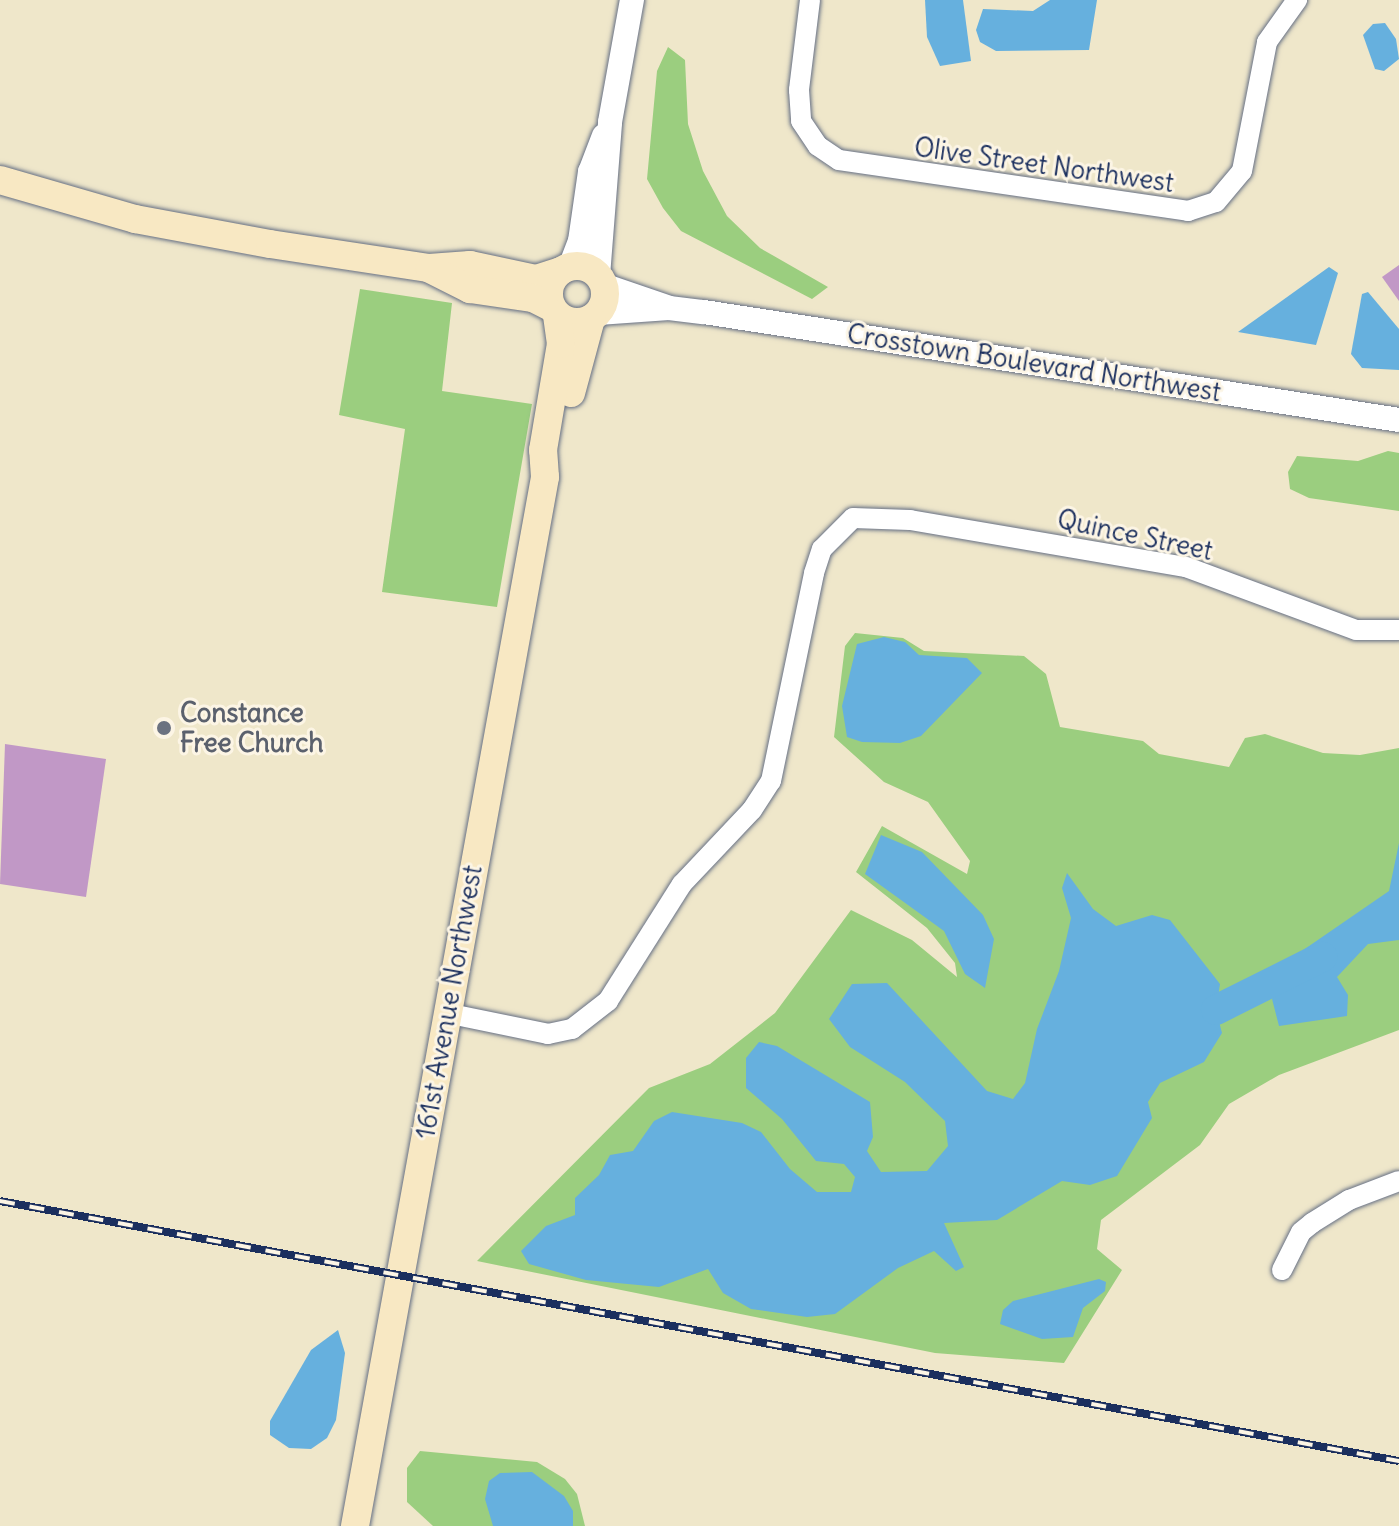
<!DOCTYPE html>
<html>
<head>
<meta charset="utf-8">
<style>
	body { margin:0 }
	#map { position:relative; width:1399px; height:1526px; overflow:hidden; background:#efe7ca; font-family:Delius,sans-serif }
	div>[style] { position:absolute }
	.green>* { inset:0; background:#9bce7f }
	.water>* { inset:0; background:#66b0de }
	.river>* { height:30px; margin:-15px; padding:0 15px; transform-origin:15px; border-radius:15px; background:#66b0de }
	.building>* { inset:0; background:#c198c6 }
	.roads { filter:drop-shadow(0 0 2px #656f84) drop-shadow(0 0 2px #656f84) }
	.minor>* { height:20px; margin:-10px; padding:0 10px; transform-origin:10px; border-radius:10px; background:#fff }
	.tertiary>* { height:24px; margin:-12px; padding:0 12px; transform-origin:12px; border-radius:12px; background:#fff }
	.secondary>* { height:28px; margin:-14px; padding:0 14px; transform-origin:14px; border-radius:14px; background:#f8e8c3 }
	.secondary>.ring { margin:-14px; padding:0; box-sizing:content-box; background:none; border:28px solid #f8e8c3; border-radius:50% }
	.rail>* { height:8px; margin-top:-4px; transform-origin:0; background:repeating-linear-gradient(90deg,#fcf5e5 0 15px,#1b2f5e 0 30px); box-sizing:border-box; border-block:2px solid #1b2f5e }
	.dots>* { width:22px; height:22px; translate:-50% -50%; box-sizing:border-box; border:4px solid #fcf5e5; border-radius:50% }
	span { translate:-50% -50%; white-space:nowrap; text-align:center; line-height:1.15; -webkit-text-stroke:6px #fcf5e5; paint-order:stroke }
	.street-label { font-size:26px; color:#1b2f5e }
	.worship-label { font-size:26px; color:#5b616d; font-weight:700 }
	.left { translate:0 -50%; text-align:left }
</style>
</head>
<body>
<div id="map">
	<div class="green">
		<i style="clip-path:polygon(668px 47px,685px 60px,688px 124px,703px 171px,727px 216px,760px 248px,828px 287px,812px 299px,681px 231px,663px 208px,647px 179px,657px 71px)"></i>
		<i style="clip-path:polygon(360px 289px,452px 303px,442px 391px,532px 404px,497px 607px,382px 592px,405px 429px,339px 415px)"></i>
		<i style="clip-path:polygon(1388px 451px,1399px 453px,1399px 511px,1309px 498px,1290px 489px,1288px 472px,1297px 456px,1358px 461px)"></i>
		<i style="clip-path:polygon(855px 633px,903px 638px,924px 651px,1024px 656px,1046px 674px,1060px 727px,1143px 741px,1159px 754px,1229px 767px,1245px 738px,1265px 734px,1323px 753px,1360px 755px,1399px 748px,1399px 1030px,1279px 1075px,1229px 1104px,1200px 1145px,1101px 1220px,1097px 1249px,1122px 1270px,1064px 1363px,935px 1353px,477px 1261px,649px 1088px,710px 1064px,775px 1013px,851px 910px,912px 940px,957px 977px,955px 963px,927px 928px,856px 872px,882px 826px,967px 874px,970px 861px,928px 802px,884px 782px,834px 737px,845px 646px)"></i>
		<i style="clip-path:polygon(420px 1451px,537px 1462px,565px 1479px,577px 1494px,585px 1526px,433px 1526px,407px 1502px,407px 1468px)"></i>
	</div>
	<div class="water">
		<i style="clip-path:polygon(925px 0,963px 0,971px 61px,940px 66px,927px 37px)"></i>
		<i style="clip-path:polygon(1050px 0,1097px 0,1089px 50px,996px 51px,980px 42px,976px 30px,983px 9px,1033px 11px)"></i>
		<i style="clip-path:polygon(1385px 23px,1396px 39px,1399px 59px,1384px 71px,1375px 69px,1363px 35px,1373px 24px)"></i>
		<i style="clip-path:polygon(1329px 267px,1338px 273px,1316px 345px,1238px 332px)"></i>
		<i style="clip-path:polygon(1368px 292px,1399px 329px,1399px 370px,1362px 368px,1351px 354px,1362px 294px)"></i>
		<i style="clip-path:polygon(884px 637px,905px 642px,919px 655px,967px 658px,982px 673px,921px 736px,900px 743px,862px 742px,847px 737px,842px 706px,857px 644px)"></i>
		<i style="clip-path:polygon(881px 835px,922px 852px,983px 915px,994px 939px,985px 988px,965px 974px,944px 931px,865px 874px)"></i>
		<i style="clip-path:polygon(1399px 843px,1399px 940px,1368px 944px,1337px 977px,1348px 995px,1347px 1016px,1279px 1026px,1272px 999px,1296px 955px,1389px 891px)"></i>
		<i style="clip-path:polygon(1067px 873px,1093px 909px,1116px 926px,1152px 915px,1170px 920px,1220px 984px,1216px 1010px,1222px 1033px,1204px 1062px,1160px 1083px,1148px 1102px,1152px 1118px,1117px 1176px,1090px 1185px,1062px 1181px,997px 1220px,944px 1223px,964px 1267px,956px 1271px,934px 1251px,898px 1268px,835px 1314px,807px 1317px,751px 1309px,723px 1293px,708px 1269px,659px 1287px,586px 1280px,529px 1264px,521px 1251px,546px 1226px,575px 1215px,575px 1198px,599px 1175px,610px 1155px,633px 1151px,654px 1121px,672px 1112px,742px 1123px,761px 1132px,790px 1169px,817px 1192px,851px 1192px,855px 1177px,844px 1164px,816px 1161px,782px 1119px,746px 1088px,746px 1058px,759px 1042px,777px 1046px,870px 1102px,873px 1137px,867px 1151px,881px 1172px,927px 1171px,948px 1146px,945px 1121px,905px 1082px,850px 1047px,829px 1019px,852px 984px,887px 983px,987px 1091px,1013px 1099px,1025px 1083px,1037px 1029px,1059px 971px,1071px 918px,1062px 888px)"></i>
		<i style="clip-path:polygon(1099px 1279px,1106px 1282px,1105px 1291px,1083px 1308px,1073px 1337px,1042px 1339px,1000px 1324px,1003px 1310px,1013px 1301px)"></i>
		<i style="clip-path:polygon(338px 1330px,345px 1353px,336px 1420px,327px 1438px,311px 1449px,289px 1448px,270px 1435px,270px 1421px,311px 1350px)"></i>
		<i style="clip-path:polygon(532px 1472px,564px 1496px,573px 1511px,573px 1526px,493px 1526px,485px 1499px,489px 1481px,500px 1473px)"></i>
	</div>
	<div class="river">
		<i style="left:1216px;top:1010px;width:119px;rotate:-26.6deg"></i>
	</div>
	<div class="building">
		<i style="clip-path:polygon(1399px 265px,1399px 301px,1382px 277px)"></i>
		<i style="clip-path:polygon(5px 744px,106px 759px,86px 897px,0 884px)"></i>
	</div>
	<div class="roads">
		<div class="minor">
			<i style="left:810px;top:0;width:91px;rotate:97deg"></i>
			<i style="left:799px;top:90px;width:31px;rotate:86deg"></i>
			<i style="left:801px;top:121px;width:30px;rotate:56deg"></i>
			<i style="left:818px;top:146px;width:25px;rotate:34deg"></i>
			<i style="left:839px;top:160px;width:353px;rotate:8.3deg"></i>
			<i style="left:1188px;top:211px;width:29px;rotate:-18deg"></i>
			<i style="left:1216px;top:202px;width:40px;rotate:-50deg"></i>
			<i style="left:1242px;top:171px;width:131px;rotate:-79deg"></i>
			<i style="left:1267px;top:42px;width:52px;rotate:-54.5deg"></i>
			<i style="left:446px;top:1013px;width:104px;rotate:11.6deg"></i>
			<i style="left:548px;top:1034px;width:25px;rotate:-12deg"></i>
			<i style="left:572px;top:1029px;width:46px;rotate:-37.9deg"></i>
			<i style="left:608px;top:1001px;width:138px;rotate:-57.7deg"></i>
			<i style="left:682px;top:884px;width:102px;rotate:-46.6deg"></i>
			<i style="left:752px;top:810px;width:35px;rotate:-57deg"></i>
			<i style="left:771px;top:781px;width:212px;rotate:-78.3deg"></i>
			<i style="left:814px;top:573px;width:25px;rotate:-72deg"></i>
			<i style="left:822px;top:549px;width:44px;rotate:-45deg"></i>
			<i style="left:853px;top:518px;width:57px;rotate:2deg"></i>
			<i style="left:910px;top:520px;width:280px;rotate:9.7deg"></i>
			<i style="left:1186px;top:567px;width:181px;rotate:20.3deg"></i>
			<i style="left:1356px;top:630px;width:43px"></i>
			<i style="left:1282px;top:1270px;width:42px;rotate:-63.4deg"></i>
			<i style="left:1301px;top:1232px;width:14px;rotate:-39deg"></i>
			<i style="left:1312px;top:1223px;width:44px;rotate:-31.9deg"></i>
			<i style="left:1349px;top:1200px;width:53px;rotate:-20.8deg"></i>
		</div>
		<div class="tertiary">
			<i style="left:570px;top:267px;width:28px;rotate:-69deg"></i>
			<i style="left:580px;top:241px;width:70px;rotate:-81.8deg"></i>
			<i style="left:590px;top:172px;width:39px;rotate:-69deg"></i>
			<i style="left:598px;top:276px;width:154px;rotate:-85.5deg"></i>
			<i style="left:610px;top:122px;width:124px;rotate:-79.8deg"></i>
			<i style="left:603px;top:285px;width:68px;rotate:19deg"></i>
			<i style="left:598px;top:313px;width:71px;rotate:-4deg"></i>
			<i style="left:669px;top:308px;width:35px;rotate:7deg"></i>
			<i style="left:704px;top:312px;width:703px;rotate:8.83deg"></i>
		</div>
		<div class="secondary">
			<i style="left:0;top:180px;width:141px;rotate:16.1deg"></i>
			<i style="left:135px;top:219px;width:137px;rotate:10.5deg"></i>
			<i style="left:270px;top:244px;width:161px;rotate:8.6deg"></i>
			<i style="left:429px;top:268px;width:41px;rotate:-4.2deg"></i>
			<i style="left:470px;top:265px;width:67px;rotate:12deg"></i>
			<i style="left:536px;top:279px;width:26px;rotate:-18deg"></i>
			<i class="ring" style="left:549px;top:266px;width:28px;height:28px"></i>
			<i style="left:430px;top:269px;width:45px;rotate:26.6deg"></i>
			<i style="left:470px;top:289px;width:64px;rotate:8.1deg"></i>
			<i style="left:533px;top:298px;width:20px;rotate:27deg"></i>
			<i style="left:571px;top:393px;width:77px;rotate:-74.9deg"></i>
			<i style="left:355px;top:1526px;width:1066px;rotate:-79.73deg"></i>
			<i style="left:545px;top:477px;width:27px;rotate:-94deg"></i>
			<i style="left:543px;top:450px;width:108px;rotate:-80.4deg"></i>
			<i style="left:561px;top:344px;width:30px;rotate:-98deg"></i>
		</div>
	</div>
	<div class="rail">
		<i style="left:0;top:1201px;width:1423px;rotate:10.53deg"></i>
	</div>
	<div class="dots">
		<i style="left:164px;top:728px;background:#6b7280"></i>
	</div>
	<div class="street-label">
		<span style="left:1044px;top:165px;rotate:8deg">Olive Street Northwest</span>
		<span style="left:1034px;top:363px;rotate:9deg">Crosstown Boulevard Northwest</span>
		<span style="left:1135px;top:535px;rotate:12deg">Quince Street</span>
		<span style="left:449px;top:1002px;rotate:-80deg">161st Avenue Northwest</span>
	</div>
	<div class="worship-label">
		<span class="left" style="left:180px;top:728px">Constance<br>Free Church</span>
	</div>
</div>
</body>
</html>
